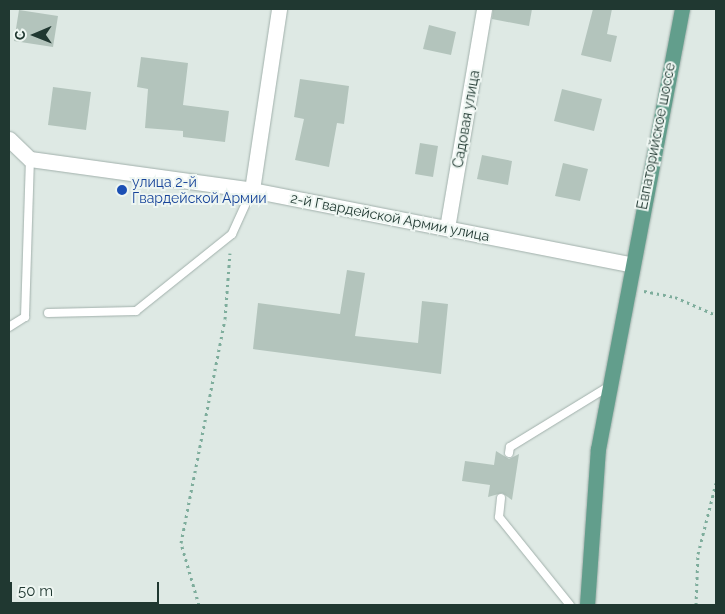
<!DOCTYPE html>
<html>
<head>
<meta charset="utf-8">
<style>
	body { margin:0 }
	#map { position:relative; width:725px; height:614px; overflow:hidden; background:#dee9e4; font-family:Raleway,sans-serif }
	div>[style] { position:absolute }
	.building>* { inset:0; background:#b3c4bc }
	.path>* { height:3px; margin-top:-1.5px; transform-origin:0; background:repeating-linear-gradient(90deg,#7ead9c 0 2.5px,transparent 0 6.5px) }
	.roads { filter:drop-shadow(0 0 1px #a1b0ab) drop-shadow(0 0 1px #a1b0ab) }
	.service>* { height:8px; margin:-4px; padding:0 4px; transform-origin:4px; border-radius:4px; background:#fff }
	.minor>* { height:15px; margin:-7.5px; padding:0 7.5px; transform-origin:7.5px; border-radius:7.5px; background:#fff }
	.primary>* { height:15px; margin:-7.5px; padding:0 7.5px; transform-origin:7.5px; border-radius:7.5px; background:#629e8c }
	.dots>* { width:14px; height:14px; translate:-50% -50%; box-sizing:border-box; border:2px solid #eef6f2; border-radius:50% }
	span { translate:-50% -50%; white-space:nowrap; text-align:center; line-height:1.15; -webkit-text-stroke:4px #eef6f2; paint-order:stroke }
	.street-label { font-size:14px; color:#203831 }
	.transit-label { font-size:14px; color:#164399 }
	.left { translate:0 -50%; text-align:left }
	.frame { position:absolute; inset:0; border:10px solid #203831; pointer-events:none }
	.north { position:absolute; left:10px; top:10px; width:50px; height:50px; -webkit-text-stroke:4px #eef6f2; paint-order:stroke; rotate:269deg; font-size:14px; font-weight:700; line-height:20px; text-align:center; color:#203831 }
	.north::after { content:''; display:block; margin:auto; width:18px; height:22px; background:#203831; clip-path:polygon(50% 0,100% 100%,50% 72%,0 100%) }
	.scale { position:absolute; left:10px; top:582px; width:149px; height:22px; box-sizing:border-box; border:2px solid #203831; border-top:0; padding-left:6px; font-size:15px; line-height:18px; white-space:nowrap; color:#203831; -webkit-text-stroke:4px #eef6f2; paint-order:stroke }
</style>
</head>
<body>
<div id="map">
	<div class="building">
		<i style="clip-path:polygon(493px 9px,532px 9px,529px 26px,492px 19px)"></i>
		<i style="clip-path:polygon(593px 9px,612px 9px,607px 34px,617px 36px,611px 62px,581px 55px)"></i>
		<i style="clip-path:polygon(19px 10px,58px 16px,53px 47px,14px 41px)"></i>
		<i style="clip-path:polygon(429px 25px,456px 32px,451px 55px,423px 49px)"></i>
		<i style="clip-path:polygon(141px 57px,188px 63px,183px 105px,229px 111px,225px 142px,183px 137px,183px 131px,145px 128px,148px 89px,137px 87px)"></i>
		<i style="clip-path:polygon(300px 79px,349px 86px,344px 124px,337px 123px,329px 167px,295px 160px,304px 119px,294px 117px)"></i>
		<i style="clip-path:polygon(53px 87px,91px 92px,86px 130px,48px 125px)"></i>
		<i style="clip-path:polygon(562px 89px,602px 99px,594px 131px,554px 121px)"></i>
		<i style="clip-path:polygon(420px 143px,438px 146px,433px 177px,415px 174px)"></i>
		<i style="clip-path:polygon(482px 155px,512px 161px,508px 185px,477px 179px)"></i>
		<i style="clip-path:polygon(563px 163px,588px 169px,580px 201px,555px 196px)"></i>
		<i style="clip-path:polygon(347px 270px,365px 273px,355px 336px,418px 343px,422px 301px,448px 304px,441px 374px,253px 349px,258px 303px,340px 314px)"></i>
		<i style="clip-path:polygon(496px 451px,509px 459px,519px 454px,512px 500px,502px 493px,488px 497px,490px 485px,462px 481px,465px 461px,494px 465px)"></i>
	</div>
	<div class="path">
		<i style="left:150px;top:193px;width:4px;rotate:104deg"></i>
		<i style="left:149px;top:197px;width:6px;rotate:9deg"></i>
		<i style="left:155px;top:198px;width:6px;rotate:-90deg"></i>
		<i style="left:644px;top:291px;width:32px;rotate:11deg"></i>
		<i style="left:675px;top:297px;width:45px;rotate:23.7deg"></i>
		<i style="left:199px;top:605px;width:65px;rotate:-106.2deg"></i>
		<i style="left:181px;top:543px;width:228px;rotate:-78.9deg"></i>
		<i style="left:225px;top:319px;width:66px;rotate:-85.7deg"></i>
		<i style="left:696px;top:605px;width:51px;rotate:-87.8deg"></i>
		<i style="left:698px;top:554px;width:73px;rotate:-75.8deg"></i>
	</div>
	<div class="roads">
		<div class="service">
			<i style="left:48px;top:313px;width:88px;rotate:-1.3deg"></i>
			<i style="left:136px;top:311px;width:123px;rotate:-38.7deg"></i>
			<i style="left:232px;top:234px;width:48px;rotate:-65.6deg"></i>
			<i style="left:9px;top:327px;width:19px;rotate:-32deg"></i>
			<i style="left:25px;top:317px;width:158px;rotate:-88.2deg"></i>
			<i style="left:509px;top:453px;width:6px;rotate:-81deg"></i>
			<i style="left:510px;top:447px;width:115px;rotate:-31.5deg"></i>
			<i style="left:501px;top:498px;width:19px;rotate:96deg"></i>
			<i style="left:499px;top:517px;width:113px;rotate:51.1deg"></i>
		</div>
		<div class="minor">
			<i style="left:9px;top:139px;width:29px;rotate:44deg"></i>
			<i style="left:30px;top:159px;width:224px;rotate:7.9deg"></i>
			<i style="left:252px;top:190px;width:385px;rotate:11.1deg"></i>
			<i style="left:252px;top:190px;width:183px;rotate:-81.5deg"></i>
			<i style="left:447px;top:228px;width:222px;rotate:-80.4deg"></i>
		</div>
		<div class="primary">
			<i style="left:587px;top:605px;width:156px;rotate:-86deg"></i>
			<i style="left:598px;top:449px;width:448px;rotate:-79.2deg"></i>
		</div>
	</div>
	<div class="dots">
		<i style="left:122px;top:190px;background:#1a4fb4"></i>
	</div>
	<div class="street-label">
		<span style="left:466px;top:119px;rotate:-80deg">Садовая улица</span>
		<span style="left:656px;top:136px;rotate:-79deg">Евпаторийское шоссе</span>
		<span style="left:390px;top:217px;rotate:11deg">2-й Гвардейской Армии улица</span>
	</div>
	<div class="transit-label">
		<span class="left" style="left:132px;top:190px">улица 2-й<br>Гвардейской Армии</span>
	</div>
	<div class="frame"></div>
	<div class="north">С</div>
	<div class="scale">50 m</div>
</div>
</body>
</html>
